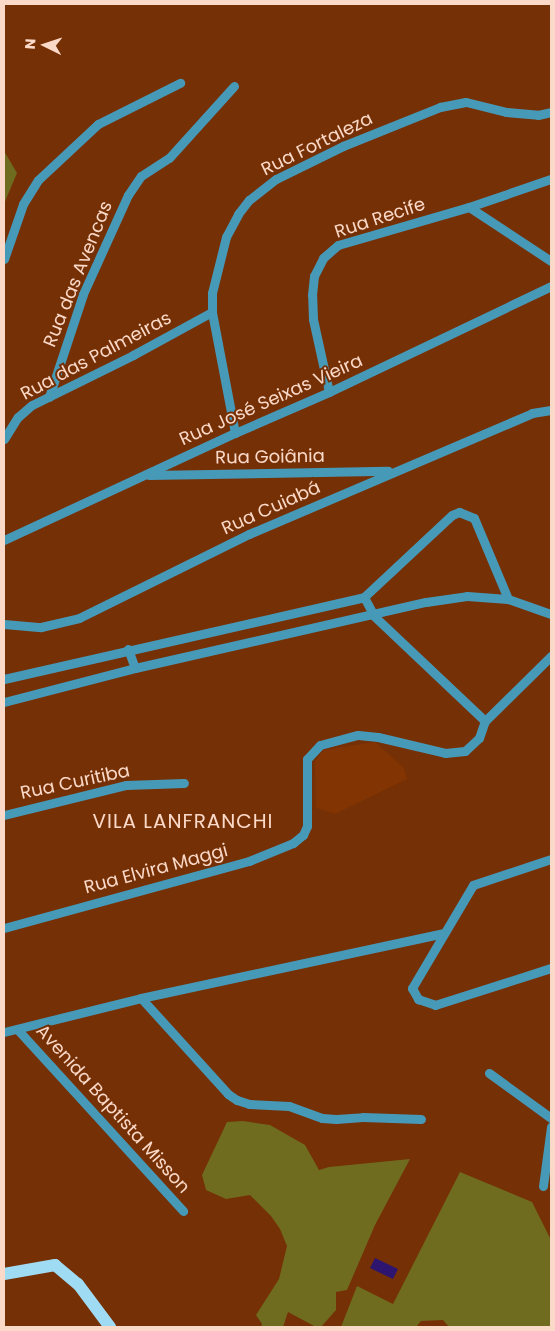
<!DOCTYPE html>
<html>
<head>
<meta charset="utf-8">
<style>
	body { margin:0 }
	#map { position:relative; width:555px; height:1331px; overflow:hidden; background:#753005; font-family:Poppins,sans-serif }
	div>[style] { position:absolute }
	.built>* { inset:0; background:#823503 }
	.green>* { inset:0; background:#6f6b1f }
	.water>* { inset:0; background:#2d1570 }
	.minor>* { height:9px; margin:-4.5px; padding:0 4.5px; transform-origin:4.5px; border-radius:4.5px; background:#4799b8 }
	.major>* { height:12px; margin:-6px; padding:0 6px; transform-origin:6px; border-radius:6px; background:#a0dbf4 }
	span { translate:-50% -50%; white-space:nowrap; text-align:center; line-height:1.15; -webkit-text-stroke:4px #753005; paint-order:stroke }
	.street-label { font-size:18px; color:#fbd9c9 }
	.quarter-label { font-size:20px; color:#fbd9c9; letter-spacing:1px }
	.frame { position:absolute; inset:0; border:5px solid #fbd9c9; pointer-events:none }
	.north { position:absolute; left:20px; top:20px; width:50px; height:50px; -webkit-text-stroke:4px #753005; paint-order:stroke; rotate:274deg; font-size:14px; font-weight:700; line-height:20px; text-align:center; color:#fbd9c9 }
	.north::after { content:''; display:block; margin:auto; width:18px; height:22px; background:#fbd9c9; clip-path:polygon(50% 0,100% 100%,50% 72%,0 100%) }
</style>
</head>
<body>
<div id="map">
	<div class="built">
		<i style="clip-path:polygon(375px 742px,404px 768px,407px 779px,335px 814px,316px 808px,315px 761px,324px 750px)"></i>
	</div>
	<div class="green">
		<i style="clip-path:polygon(4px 151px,17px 173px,4px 204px)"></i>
		<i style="clip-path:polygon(243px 1121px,270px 1125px,305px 1145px,319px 1170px,329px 1167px,410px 1159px,375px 1225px,347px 1290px,336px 1292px,336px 1310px,321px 1327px,316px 1327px,288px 1312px,283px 1327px,261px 1327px,262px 1324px,256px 1315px,279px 1279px,287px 1246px,280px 1229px,271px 1216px,250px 1195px,226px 1199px,206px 1190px,202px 1175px,227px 1122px)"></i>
		<i style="clip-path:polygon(460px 1172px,532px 1202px,551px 1240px,551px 1327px,449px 1327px,443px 1320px,421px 1321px,416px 1327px,341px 1327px,357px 1286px,393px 1304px)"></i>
	</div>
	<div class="water">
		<i style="clip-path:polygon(375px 1258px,398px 1269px,393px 1279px,370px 1268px)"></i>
	</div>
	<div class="minor">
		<i style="left:469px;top:207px;width:98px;rotate:33.4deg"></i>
		<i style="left:4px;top:259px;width:58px;rotate:-70.9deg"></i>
		<i style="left:23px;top:204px;width:28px;rotate:-58deg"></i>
		<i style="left:38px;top:180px;width:82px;rotate:-43deg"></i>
		<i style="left:98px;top:124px;width:92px;rotate:-26.6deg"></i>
		<i style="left:329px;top:392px;width:75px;rotate:-102.4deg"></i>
		<i style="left:313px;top:319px;width:24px;rotate:-92deg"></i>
		<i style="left:312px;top:295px;width:19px;rotate:-84deg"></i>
		<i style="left:314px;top:276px;width:20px;rotate:-63deg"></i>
		<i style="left:323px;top:258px;width:20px;rotate:-41deg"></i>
		<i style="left:338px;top:245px;width:136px;rotate:-16.2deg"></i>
		<i style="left:469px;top:207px;width:87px;rotate:-18.9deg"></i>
		<i style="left:49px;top:397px;width:108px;rotate:-71.7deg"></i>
		<i style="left:83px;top:294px;width:109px;rotate:-65.6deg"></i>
		<i style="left:128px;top:195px;width:23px;rotate:-56deg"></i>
		<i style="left:141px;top:176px;width:33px;rotate:-33deg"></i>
		<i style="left:169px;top:158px;width:97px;rotate:-47.9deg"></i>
		<i style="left:235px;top:433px;width:123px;rotate:-100.8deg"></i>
		<i style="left:212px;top:312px;width:19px;rotate:-90deg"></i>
		<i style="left:212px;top:293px;width:58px;rotate:-76deg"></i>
		<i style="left:226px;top:237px;width:26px;rotate:-62deg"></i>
		<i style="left:238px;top:214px;width:18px;rotate:-52deg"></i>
		<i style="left:249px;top:200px;width:34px;rotate:-38deg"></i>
		<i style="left:276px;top:179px;width:75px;rotate:-26.2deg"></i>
		<i style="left:343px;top:146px;width:105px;rotate:-21.9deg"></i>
		<i style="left:440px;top:107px;width:26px;rotate:-11deg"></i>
		<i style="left:466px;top:102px;width:41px;rotate:14deg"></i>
		<i style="left:506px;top:112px;width:32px;rotate:5deg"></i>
		<i style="left:538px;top:115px;width:13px;rotate:-13deg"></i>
		<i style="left:4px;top:439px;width:26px;rotate:-58deg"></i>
		<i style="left:18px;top:417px;width:18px;rotate:-41deg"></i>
		<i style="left:32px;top:405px;width:113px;rotate:-26.3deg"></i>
		<i style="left:133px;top:355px;width:90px;rotate:-28.6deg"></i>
		<i style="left:149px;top:475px;width:239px;rotate:-1deg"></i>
		<i style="left:4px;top:540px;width:255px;rotate:-24.9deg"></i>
		<i style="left:235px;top:433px;width:103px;rotate:-23.6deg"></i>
		<i style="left:329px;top:392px;width:246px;rotate:-25.5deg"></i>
		<i style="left:364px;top:597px;width:21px;rotate:62deg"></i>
		<i style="left:374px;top:616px;width:153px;rotate:43.4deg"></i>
		<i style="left:4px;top:624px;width:37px;rotate:5deg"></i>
		<i style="left:41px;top:627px;width:39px;rotate:-13deg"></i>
		<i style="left:79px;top:618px;width:190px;rotate:-26.3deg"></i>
		<i style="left:249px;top:534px;width:308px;rotate:-23.1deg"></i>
		<i style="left:532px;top:413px;width:19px;rotate:-9deg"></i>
		<i style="left:128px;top:649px;width:20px;rotate:70deg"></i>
		<i style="left:4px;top:679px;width:369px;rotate:-12.8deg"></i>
		<i style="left:364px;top:597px;width:120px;rotate:-43deg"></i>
		<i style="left:452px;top:515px;width:8px;rotate:-23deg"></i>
		<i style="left:459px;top:512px;width:16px;rotate:22deg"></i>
		<i style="left:474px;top:518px;width:88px;rotate:67.2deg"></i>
		<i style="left:4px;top:702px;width:135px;rotate:-14.5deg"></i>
		<i style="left:135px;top:668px;width:298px;rotate:-12.8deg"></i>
		<i style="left:426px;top:602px;width:41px;rotate:-8.3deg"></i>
		<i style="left:467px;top:596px;width:41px;rotate:4.2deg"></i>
		<i style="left:508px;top:599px;width:46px;rotate:19.2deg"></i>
		<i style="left:4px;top:815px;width:126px;rotate:-13.8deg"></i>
		<i style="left:126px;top:785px;width:58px;rotate:-2deg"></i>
		<i style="left:551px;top:859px;width:82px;rotate:161.6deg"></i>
		<i style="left:473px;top:885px;width:120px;rotate:120.6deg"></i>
		<i style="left:412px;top:988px;width:13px;rotate:61deg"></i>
		<i style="left:418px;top:999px;width:18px;rotate:19deg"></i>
		<i style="left:435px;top:1005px;width:122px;rotate:-17.7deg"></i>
		<i style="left:4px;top:928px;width:254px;rotate:-15.3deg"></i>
		<i style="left:249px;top:861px;width:48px;rotate:-22.2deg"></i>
		<i style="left:293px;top:843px;width:13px;rotate:-39deg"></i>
		<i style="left:303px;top:835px;width:10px;rotate:-66deg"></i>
		<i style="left:307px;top:826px;width:67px;rotate:-90deg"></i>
		<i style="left:307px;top:759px;width:19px;rotate:-47deg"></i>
		<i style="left:320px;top:745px;width:39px;rotate:-15deg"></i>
		<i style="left:358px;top:735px;width:20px;rotate:6deg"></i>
		<i style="left:378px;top:737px;width:69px;rotate:13.4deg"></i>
		<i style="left:445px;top:753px;width:20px;rotate:-6deg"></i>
		<i style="left:465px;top:751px;width:19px;rotate:-43deg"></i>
		<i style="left:479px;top:738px;width:18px;rotate:-71deg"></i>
		<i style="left:485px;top:721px;width:93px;rotate:-44.6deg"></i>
		<i style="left:141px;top:998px;width:130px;rotate:47.8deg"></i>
		<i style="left:228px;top:1094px;width:11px;rotate:34deg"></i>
		<i style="left:237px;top:1100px;width:13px;rotate:18deg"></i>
		<i style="left:249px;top:1104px;width:40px;rotate:2.9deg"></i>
		<i style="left:289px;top:1106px;width:35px;rotate:20deg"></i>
		<i style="left:322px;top:1118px;width:14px;rotate:4deg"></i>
		<i style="left:336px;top:1119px;width:27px;rotate:-4deg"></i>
		<i style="left:363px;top:1117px;width:58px;rotate:2deg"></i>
		<i style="left:18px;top:1030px;width:245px;rotate:47.6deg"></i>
		<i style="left:4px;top:1032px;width:141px;rotate:-13.9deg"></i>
		<i style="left:141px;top:998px;width:310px;rotate:-12.1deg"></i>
		<i style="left:489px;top:1073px;width:77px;rotate:36deg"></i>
		<i style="left:543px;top:1186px;width:60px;rotate:-82.3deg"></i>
	</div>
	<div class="major">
		<i style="left:4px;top:1274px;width:52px;rotate:-10deg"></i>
		<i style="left:55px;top:1265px;width:30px;rotate:40deg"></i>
		<i style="left:78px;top:1284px;width:54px;rotate:53.3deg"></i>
	</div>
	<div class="street-label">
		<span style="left:317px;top:144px;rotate:-26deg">Rua Fortaleza</span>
		<span style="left:380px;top:218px;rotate:-18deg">Rua Recife</span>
		<span style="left:78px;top:274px;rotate:-68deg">Rua das Avencas</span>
		<span style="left:96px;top:356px;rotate:-28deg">Rua das Palmeiras</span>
		<span style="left:271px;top:400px;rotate:-24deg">Rua José Seixas Vieira</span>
		<span style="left:270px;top:457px;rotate:-1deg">Rua Goiânia</span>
		<span style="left:271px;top:508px;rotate:-24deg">Rua Cuiabá</span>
		<span style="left:75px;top:782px;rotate:-12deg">Rua Curitiba</span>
		<span style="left:156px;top:869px;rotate:-15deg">Rua Elvira Maggi</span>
		<span style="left:113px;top:1109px;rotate:48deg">Avenida Baptista Misson</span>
	</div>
	<div class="quarter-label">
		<span style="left:183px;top:821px">VILA LANFRANCHI</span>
	</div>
	<div class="frame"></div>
	<div class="north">N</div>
</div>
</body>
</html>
